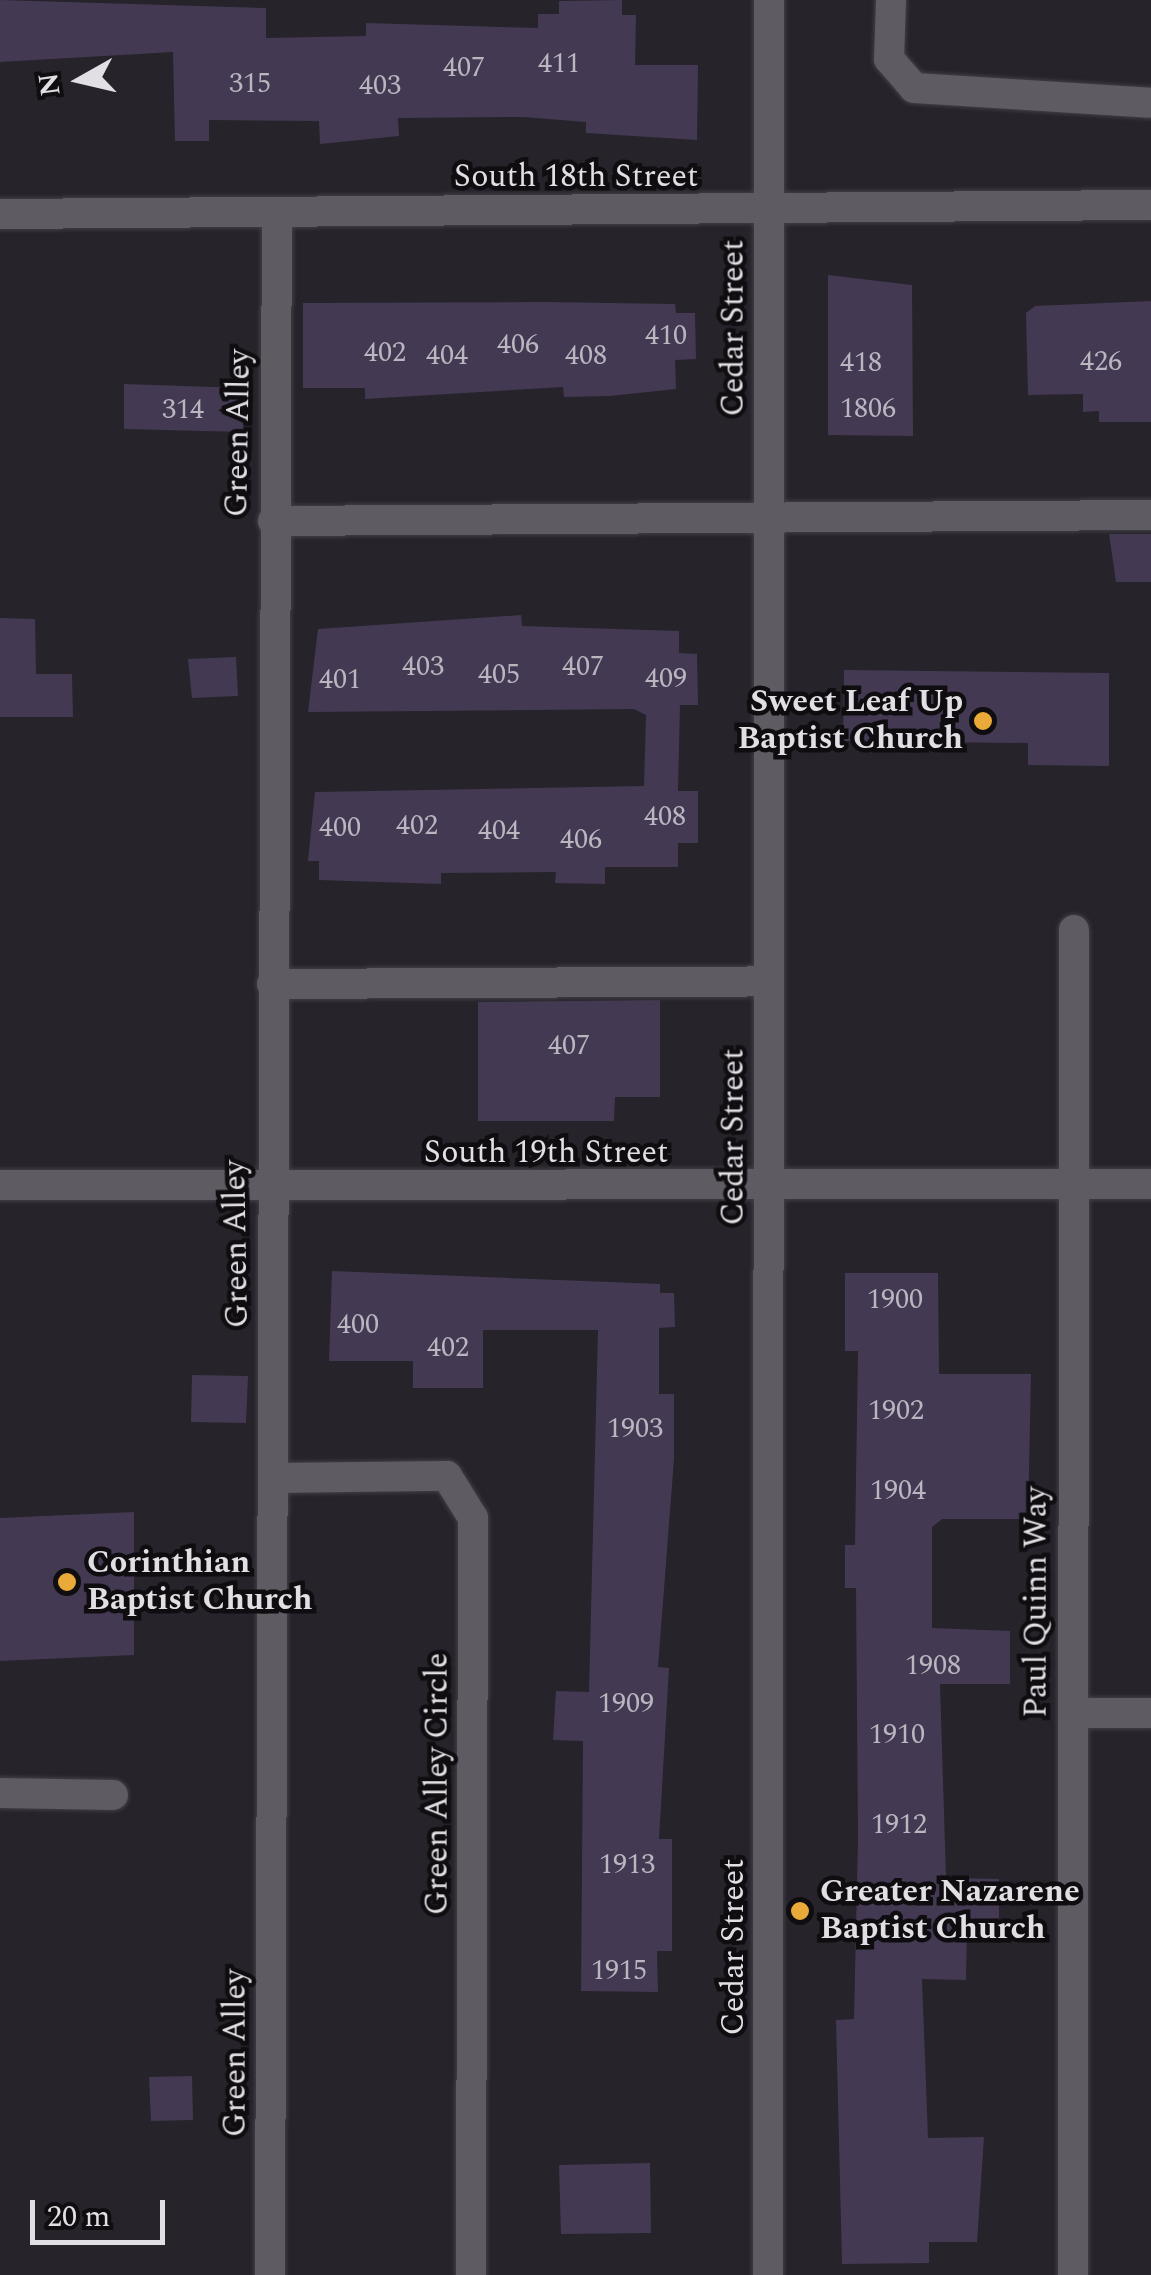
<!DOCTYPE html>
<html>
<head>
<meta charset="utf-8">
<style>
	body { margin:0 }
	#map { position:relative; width:1151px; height:2275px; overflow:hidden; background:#26232a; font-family:Spectral,serif }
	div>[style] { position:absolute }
	.building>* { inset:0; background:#443952 }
	.roads { filter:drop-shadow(0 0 2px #413f45) drop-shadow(0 0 2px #413f45) }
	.minor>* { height:30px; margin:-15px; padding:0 15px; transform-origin:15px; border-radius:15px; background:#5e5b63 }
	.dots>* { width:28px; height:28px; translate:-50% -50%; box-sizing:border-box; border:5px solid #0f0d10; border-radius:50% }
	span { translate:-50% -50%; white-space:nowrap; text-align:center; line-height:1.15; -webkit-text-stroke:9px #0f0d10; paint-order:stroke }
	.number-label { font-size:28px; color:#bab6c0 }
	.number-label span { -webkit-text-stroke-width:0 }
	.street-label { font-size:32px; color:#e1dfe4 }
	.poi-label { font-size:32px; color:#e1dfe4; font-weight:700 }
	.right { translate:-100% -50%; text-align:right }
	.left { translate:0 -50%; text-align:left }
	.north { position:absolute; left:30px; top:30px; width:100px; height:100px; -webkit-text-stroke:8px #0f0d10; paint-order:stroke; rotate:262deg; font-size:28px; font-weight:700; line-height:40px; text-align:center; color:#e1dfe4 }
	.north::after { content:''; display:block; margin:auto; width:35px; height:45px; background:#e1dfe4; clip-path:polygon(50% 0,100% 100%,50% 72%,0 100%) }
	.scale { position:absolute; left:30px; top:2200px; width:135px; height:45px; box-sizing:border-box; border:5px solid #e1dfe4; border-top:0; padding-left:12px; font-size:30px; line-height:35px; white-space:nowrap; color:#e1dfe4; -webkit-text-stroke:8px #0f0d10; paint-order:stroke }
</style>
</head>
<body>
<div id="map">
	<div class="building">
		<i style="clip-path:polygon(0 0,266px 8px,266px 38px,366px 36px,366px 23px,538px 28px,538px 14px,559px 14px,559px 1px,622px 0,622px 15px,636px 15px,635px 65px,698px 65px,697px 140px,586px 133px,586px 122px,523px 117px,398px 118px,399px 136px,320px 144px,319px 121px,209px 120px,209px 141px,175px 141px,173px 52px,0 62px)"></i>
		<i style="clip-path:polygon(828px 275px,912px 285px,913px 436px,828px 435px)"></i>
		<i style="clip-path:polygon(1151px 301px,1151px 422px,1099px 422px,1099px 411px,1083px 412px,1083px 394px,1028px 395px,1026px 313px,1035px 306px)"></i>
		<i style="clip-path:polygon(544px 302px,675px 304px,676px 313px,695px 313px,696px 359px,675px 360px,676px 389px,610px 396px,564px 397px,563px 387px,365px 399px,365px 388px,303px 388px,303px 303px)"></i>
		<i style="clip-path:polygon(124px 384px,243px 388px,243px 432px,124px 429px)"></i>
		<i style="clip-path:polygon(1109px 534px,1151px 534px,1151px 582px,1116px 582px)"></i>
		<i style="clip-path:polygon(521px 615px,522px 626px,679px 631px,679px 653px,697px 654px,698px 705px,680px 705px,678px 791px,698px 791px,698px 843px,678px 843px,678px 867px,605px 867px,605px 884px,555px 883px,556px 872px,441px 873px,441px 884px,319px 880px,319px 861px,308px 861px,315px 792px,644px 786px,646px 715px,634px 709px,308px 712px,318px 629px)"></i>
		<i style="clip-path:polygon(0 618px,35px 619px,36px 674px,72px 674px,73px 717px,0 717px)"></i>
		<i style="clip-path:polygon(236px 657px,238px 696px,192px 698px,188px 659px)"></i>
		<i style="clip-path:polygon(844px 670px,1109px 673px,1109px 766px,1028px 765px,1028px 743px,843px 741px)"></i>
		<i style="clip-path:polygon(660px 1000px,660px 1097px,615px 1097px,614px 1121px,478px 1121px,478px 1002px)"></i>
		<i style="clip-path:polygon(332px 1271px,660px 1284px,660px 1293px,674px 1293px,675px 1327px,659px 1328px,659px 1394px,674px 1394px,674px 1459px,658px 1667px,669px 1668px,659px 1839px,672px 1839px,672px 1951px,657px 1951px,658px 1992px,581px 1991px,583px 1741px,553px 1740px,556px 1691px,589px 1692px,598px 1330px,483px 1330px,483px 1388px,413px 1388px,413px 1361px,329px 1361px)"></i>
		<i style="clip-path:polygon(845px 1273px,938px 1273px,939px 1374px,1031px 1374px,1028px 1519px,942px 1519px,932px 1527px,932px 1628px,1010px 1631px,1010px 1684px,940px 1684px,946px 1878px,999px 1879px,999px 1929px,967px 1928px,966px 1980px,922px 1979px,928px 2138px,984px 2137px,977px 2242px,929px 2242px,929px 2263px,842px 2264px,836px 2020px,854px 2019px,858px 1838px,856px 1588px,845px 1588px,845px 1545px,855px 1545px,858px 1351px,845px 1351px)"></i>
		<i style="clip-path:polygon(192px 1375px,248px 1376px,246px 1423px,191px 1422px)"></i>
		<i style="clip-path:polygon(134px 1512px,134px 1655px,0 1661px,0 1518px)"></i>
		<i style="clip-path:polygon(192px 2076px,193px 2120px,151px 2121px,149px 2077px)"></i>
		<i style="clip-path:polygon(650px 2163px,651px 2233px,561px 2234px,559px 2165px)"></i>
	</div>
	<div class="roads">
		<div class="minor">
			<i style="left:891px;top:0;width:59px;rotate:91.9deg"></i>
			<i style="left:889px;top:59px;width:38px;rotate:49deg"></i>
			<i style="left:914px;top:88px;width:237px;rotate:3.6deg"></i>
			<i style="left:0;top:214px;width:1151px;rotate:-0.45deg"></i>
			<i style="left:273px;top:521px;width:878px;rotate:-0.39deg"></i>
			<i style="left:272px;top:984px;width:497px;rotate:-0.3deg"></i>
			<i style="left:0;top:1185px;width:1151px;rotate:-0.05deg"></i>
			<i style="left:273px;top:1478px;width:174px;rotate:-0.7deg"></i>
			<i style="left:447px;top:1476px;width:49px;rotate:58.2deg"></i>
			<i style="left:473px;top:1518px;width:757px;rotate:90.15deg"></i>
			<i style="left:1073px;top:1713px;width:78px"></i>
			<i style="left:0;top:1793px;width:113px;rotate:1deg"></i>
			<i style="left:270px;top:2275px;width:2063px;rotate:-89.81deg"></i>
			<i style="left:768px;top:2275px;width:2275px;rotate:-89.97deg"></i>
			<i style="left:1073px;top:2275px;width:1345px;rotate:-89.96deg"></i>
		</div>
	</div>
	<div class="dots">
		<i style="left:983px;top:721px;background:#eaaa39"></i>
		<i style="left:67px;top:1582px;background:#eaaa39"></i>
		<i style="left:800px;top:1911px;background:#eaaa39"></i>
	</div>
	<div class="number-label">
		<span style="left:559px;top:64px">411</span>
		<span style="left:464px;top:68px">407</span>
		<span style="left:250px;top:84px">315</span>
		<span style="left:380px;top:86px">403</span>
		<span style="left:666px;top:336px">410</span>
		<span style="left:518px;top:345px">406</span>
		<span style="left:385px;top:353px">402</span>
		<span style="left:447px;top:356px">404</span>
		<span style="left:586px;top:356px">408</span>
		<span style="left:1101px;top:362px">426</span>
		<span style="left:861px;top:363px">418</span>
		<span style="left:868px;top:409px">1806</span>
		<span style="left:183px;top:410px">314</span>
		<span style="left:423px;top:667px">403</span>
		<span style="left:583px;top:667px">407</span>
		<span style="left:499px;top:675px">405</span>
		<span style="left:666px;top:679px">409</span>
		<span style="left:340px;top:680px">401</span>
		<span style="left:665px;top:817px">408</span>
		<span style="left:417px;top:826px">402</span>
		<span style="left:340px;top:828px">400</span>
		<span style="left:499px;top:831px">404</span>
		<span style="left:581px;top:840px">406</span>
		<span style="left:569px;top:1046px">407</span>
		<span style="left:895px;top:1300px">1900</span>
		<span style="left:358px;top:1325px">400</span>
		<span style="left:448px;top:1348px">402</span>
		<span style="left:896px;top:1411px">1902</span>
		<span style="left:635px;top:1429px">1903</span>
		<span style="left:898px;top:1491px">1904</span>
		<span style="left:933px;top:1666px">1908</span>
		<span style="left:626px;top:1704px">1909</span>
		<span style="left:897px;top:1735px">1910</span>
		<span style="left:899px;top:1825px">1912</span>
		<span style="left:627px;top:1865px">1913</span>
		<span style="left:619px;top:1971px">1915</span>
	</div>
	<div class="street-label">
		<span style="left:576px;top:177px">South 18th Street</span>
		<span style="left:734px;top:328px;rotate:-90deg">Cedar Street</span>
		<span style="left:239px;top:433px;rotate:-89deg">Green Alley</span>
		<span style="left:734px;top:1137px;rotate:-90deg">Cedar Street</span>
		<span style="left:546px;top:1153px">South 19th Street</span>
		<span style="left:237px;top:1244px;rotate:-91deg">Green Alley</span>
		<span style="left:1037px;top:1602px;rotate:-90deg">Paul Quinn Way</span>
		<span style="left:438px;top:1784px;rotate:-90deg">Green Alley Circle</span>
		<span style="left:734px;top:1947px;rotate:-90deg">Cedar Street</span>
		<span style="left:236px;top:2053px;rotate:-90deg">Green Alley</span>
	</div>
	<div class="poi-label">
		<span class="right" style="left:963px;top:721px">Sweet Leaf Up<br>Baptist Church</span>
		<span class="left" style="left:87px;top:1582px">Corinthian<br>Baptist Church</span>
		<span class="left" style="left:820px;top:1911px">Greater Nazarene<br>Baptist Church</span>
	</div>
	<div class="north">N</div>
	<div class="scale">20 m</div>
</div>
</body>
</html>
